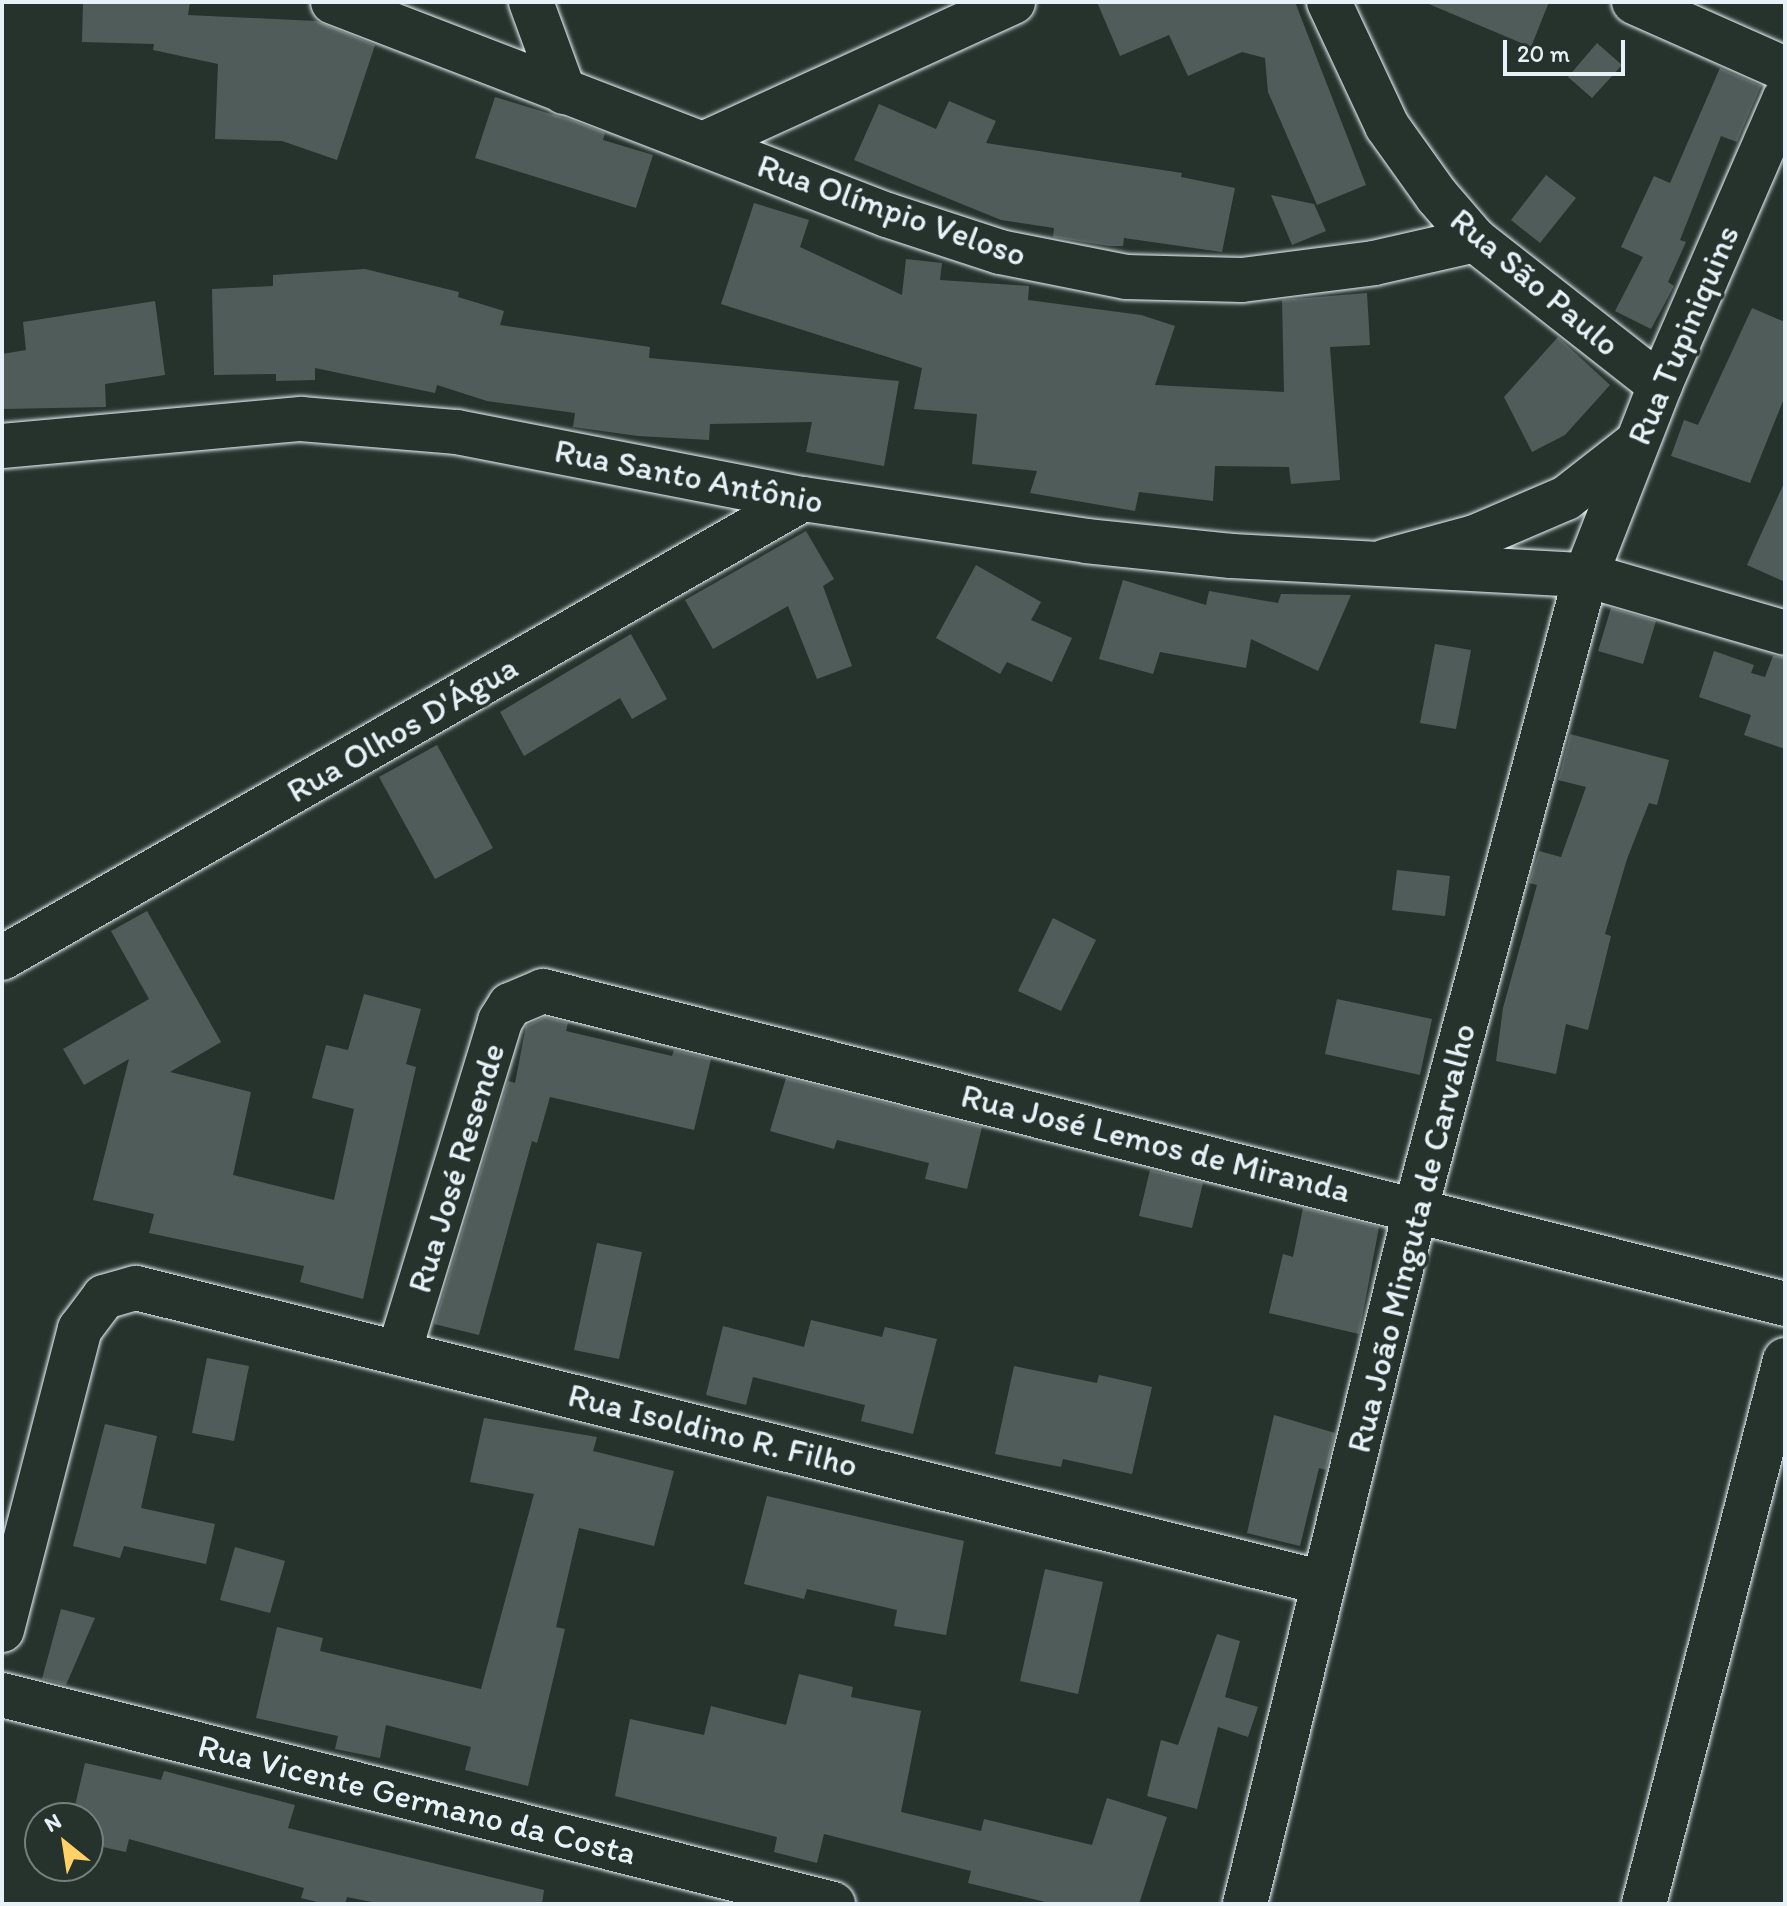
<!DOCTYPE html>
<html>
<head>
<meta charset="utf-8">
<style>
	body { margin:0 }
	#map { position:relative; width:1787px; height:1906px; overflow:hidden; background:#26332d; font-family:Itim,sans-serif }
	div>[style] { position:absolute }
	.building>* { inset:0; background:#505c59 }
	.roads { filter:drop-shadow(0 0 2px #e8f1f8) drop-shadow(0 0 2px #e8f1f8) }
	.street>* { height:44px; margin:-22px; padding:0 22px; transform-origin:22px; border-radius:22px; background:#26332d }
	.secondary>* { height:44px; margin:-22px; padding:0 22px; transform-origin:22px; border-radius:22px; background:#26332d }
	span { translate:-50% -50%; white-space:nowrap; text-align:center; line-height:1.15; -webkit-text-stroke:7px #26332d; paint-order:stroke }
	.street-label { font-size:34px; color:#e8f1f8 }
	.frame { position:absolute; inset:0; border:4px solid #e8f1f8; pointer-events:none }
	.north { position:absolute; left:24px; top:1802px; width:80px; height:80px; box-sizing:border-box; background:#26332d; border:2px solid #747f7e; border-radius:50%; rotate:330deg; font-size:22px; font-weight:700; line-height:32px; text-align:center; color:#e8f1f8 }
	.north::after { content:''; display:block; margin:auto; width:28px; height:36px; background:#ffd166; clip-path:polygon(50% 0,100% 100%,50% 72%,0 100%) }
	.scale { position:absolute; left:1503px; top:40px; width:122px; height:36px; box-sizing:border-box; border:4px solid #e8f1f8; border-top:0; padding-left:10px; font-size:24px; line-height:28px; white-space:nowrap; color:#e8f1f8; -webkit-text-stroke:6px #26332d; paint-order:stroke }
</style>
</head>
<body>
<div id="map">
	<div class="building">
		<i style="clip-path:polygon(83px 2px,190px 2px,188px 15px,316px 21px,375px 45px,337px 160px,282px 141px,215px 139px,218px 64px,153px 50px,154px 44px,82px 42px)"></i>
		<i style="clip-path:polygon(1097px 2px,1295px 2px,1366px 185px,1317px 205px,1268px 92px,1265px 58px,1242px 52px,1188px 76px,1169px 35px,1120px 56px)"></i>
		<i style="clip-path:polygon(1424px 2px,1549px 2px,1531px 47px)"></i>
		<i style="clip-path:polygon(1597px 43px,1622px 65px,1592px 98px,1568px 77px)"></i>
		<i style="clip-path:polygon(1720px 68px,1761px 86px,1737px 142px,1721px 136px,1680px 240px,1686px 242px,1668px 282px,1674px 286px,1651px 329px,1615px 311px,1643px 257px,1621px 247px,1654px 176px,1670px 183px)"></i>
		<i style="clip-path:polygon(495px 97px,574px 121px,605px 133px,603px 140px,653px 155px,636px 208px,475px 158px)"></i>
		<i style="clip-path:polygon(949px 101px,996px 121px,986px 143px,1182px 173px,1181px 177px,1235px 188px,1222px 252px,1124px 238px,1123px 246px,1109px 246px,1053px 237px,1054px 228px,1001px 220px,854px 160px,879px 104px,936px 129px)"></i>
		<i style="clip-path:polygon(1546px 175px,1576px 198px,1540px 243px,1511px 220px)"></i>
		<i style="clip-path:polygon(1271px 195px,1314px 204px,1326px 231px,1292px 245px)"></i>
		<i style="clip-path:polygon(754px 203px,809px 220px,800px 247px,902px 295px,906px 259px,942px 263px,940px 280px,1029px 286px,1028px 300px,1141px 315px,1175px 326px,1155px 385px,1284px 392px,1282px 300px,1367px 293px,1370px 345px,1330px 347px,1340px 480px,1291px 484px,1289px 467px,1215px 466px,1213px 501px,1139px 492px,1135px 511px,1030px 493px,1037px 471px,972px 464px,977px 414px,914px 409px,922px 368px,721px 304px)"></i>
		<i style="clip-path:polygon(365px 269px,459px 292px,458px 297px,504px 311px,500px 325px,650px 347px,649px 358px,899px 381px,884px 466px,806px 452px,812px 422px,710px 424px,709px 440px,638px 436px,573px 427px,575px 413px,487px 401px,437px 385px,435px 393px,315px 368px,315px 380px,276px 381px,276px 374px,214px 375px,212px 289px,273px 286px,273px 275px)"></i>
		<i style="clip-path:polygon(155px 301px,165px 375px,105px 384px,106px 407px,2px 409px,2px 354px,26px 350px,23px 322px)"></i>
		<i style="clip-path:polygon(1752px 308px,1785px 322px,1785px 396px,1750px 483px,1671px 456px,1684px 420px,1698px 425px)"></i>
		<i style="clip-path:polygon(1558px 337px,1610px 385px,1565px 435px,1532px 452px,1504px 397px)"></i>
		<i style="clip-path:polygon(1785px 481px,1785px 582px,1747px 565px)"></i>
		<i style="clip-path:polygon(806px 531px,834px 579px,823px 586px,852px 666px,817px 679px,788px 606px,713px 649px,685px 600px)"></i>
		<i style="clip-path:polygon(976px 565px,1041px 602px,1031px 620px,1072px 638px,1052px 682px,1007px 662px,1000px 674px,936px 638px)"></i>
		<i style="clip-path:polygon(1123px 580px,1206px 605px,1209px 591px,1278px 603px,1281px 594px,1351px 595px,1318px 671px,1251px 639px,1246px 668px,1160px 652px,1153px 674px,1099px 659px)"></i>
		<i style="clip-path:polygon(1611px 608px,1656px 621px,1643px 664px,1598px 651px)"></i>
		<i style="clip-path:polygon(631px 634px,667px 699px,632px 719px,620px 698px,524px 756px,500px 712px)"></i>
		<i style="clip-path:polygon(1435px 644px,1471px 650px,1456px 729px,1420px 723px)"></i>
		<i style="clip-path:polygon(1714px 651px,1754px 665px,1751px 673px,1765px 677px,1773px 656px,1785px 657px,1785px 749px,1744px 735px,1751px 715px,1699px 697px)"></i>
		<i style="clip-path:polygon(1570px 734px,1669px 760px,1657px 805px,1649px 803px,1627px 859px,1605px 934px,1611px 936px,1588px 1030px,1566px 1024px,1556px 1074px,1496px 1061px,1503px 1008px,1537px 885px,1529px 883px,1539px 851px,1561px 857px,1586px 787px,1558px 780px)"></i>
		<i style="clip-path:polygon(437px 745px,493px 848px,435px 879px,379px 777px)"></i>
		<i style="clip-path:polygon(1397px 870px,1450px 876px,1445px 916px,1392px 910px)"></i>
		<i style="clip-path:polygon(147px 911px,221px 1042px,170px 1072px,251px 1092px,233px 1175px,334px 1200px,354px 1109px,312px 1098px,326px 1045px,348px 1050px,364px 994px,421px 1009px,406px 1064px,416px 1067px,363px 1299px,300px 1282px,304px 1266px,149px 1233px,154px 1214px,93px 1200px,129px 1059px,84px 1085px,63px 1049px,149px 999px,111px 931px)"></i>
		<i style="clip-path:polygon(1053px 918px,1096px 940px,1061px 1011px,1018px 991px)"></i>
		<i style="clip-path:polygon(1337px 999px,1432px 1019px,1420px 1075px,1325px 1054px)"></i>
		<i style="clip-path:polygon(545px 1017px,568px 1023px,566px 1031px,672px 1056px,674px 1050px,711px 1059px,694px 1130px,550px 1097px,537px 1143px,532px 1141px,479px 1335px,434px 1324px,508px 1081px,515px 1083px,526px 1026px)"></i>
		<i style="clip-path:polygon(786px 1078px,982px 1127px,967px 1189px,925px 1179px,929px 1163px,837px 1140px,834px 1149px,770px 1131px)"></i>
		<i style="clip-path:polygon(1150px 1170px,1203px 1183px,1192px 1228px,1139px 1216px)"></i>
		<i style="clip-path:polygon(1303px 1208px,1379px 1227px,1359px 1334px,1269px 1313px,1283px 1254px,1293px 1257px)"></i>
		<i style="clip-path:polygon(597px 1243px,642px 1252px,619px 1359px,574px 1350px)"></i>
		<i style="clip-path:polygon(811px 1320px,882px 1337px,885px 1327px,937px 1339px,913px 1434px,861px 1421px,865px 1405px,753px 1377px,746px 1405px,706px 1395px,723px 1326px,804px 1347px)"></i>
		<i style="clip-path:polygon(207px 1358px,249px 1366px,234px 1441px,192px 1433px)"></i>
		<i style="clip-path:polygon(1014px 1366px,1097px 1383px,1099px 1375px,1152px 1387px,1132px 1474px,1063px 1459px,1061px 1467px,995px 1454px)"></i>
		<i style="clip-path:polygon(1274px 1415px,1335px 1433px,1326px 1470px,1319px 1468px,1300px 1546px,1247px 1533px)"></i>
		<i style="clip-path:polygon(484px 1418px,597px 1437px,593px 1451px,674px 1471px,654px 1546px,579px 1528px,556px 1627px,565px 1629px,528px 1786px,465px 1770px,471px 1747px,386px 1725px,380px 1758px,335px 1749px,338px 1736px,256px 1718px,277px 1627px,323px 1638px,320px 1651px,481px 1689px,534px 1494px,470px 1482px)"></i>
		<i style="clip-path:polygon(105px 1424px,157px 1436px,141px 1508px,215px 1524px,206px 1564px,124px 1546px,120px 1558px,73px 1546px)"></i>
		<i style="clip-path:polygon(767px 1496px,964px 1541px,946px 1635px,894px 1626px,897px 1610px,807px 1589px,804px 1599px,744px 1584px)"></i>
		<i style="clip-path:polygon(235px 1547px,285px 1561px,270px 1613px,220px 1600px)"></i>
		<i style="clip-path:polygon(1045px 1569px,1103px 1582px,1078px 1694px,1020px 1681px)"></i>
		<i style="clip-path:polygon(61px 1609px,95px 1618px,66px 1685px,42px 1679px)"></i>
		<i style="clip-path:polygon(1217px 1634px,1240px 1641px,1225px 1697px,1258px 1707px,1248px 1737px,1218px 1727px,1197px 1809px,1147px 1796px,1161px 1740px,1178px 1745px)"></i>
		<i style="clip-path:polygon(799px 1674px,853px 1687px,851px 1697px,921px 1711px,901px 1812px,981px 1831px,984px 1819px,1092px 1845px,1107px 1798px,1167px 1817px,1139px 1904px,1053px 1904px,968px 1883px,971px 1871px,824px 1834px,817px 1863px,774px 1852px,777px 1837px,615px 1796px,630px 1719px,704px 1735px,711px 1706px,786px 1725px)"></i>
		<i style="clip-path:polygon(85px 1763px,161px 1780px,164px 1771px,295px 1805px,288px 1828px,544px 1890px,542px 1904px,382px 1904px,347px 1897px,345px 1904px,325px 1904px,301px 1898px,304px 1888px,129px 1839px,126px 1852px,88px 1844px,88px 1818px,72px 1818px)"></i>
	</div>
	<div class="roads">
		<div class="street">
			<i style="left:333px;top:2px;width:594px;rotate:21.03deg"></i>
			<i style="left:887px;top:215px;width:119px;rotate:18.1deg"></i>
			<i style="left:1000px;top:252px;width:128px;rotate:11.2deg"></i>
			<i style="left:1126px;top:277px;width:116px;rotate:1.5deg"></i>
			<i style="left:1242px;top:280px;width:133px;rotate:-7.3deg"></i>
			<i style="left:1374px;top:263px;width:104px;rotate:-12.8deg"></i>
			<i style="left:531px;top:2px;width:96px;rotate:69.9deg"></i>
			<i style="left:1329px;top:2px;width:137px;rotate:64.9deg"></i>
			<i style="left:1387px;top:126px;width:86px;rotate:54.5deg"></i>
			<i style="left:1437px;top:196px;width:58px;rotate:49.2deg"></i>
			<i style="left:1475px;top:240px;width:235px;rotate:38.1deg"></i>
			<i style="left:1634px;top:2px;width:165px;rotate:23.9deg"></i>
			<i style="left:703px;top:144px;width:341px;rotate:-24.6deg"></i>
			<i style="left:1386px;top:561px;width:92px;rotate:-15.1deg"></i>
			<i style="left:1475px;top:537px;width:99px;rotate:-23.2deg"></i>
			<i style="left:1566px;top:498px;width:88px;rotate:-38deg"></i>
			<i style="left:2px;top:958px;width:923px;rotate:-29.81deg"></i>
			<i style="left:399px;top:1352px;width:346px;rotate:-73deg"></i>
			<i style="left:500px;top:1021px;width:19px;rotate:-58deg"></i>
			<i style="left:510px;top:1005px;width:36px;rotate:-23deg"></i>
			<i style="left:543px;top:991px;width:1281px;rotate:14.14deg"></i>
			<i style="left:2px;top:1630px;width:311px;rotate:-75.5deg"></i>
			<i style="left:80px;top:1329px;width:40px;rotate:-53deg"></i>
			<i style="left:104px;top:1297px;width:33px;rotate:-16deg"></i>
			<i style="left:136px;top:1288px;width:1224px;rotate:13.95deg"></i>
			<i style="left:2px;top:1695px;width:857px;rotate:14.12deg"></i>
			<i style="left:1245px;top:1904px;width:717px;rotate:-76.2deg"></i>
			<i style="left:1416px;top:1208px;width:655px;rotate:-74.97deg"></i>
			<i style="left:1586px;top:575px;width:204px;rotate:-68.7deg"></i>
			<i style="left:1660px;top:385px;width:313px;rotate:-66.5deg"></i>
			<i style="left:1644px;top:1904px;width:562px;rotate:-75.47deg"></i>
		</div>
		<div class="secondary">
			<i style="left:2px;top:446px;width:300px;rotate:-5.2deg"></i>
			<i style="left:301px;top:419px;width:157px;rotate:4.8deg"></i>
			<i style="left:457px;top:432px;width:352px;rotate:11deg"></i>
			<i style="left:803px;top:499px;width:286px;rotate:8.4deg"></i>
			<i style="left:1086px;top:541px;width:146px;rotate:5.9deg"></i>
			<i style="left:1231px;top:556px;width:356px;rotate:3.1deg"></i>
			<i style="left:1586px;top:575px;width:207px;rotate:16.2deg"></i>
		</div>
	</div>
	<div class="street-label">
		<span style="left:892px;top:210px;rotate:19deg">Rua Olímpio Veloso</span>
		<span style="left:1535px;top:282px;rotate:40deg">Rua São Paulo</span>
		<span style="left:1683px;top:335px;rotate:-67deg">Rua Tupiniquins</span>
		<span style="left:689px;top:476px;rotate:11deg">Rua Santo Antônio</span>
		<span style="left:402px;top:729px;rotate:-30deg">Rua Olhos D'Água</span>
		<span style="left:1156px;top:1143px;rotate:14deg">Rua José Lemos de Miranda</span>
		<span style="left:456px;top:1168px;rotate:-73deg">Rua José Resende</span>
		<span style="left:1411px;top:1238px;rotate:-76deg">Rua João Minguta de Carvalho</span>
		<span style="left:713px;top:1430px;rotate:14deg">Rua Isoldino R. Filho</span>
		<span style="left:417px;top:1799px;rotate:14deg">Rua Vicente Germano da Costa</span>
	</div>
	<div class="frame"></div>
	<div class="north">N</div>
	<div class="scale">20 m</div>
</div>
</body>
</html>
